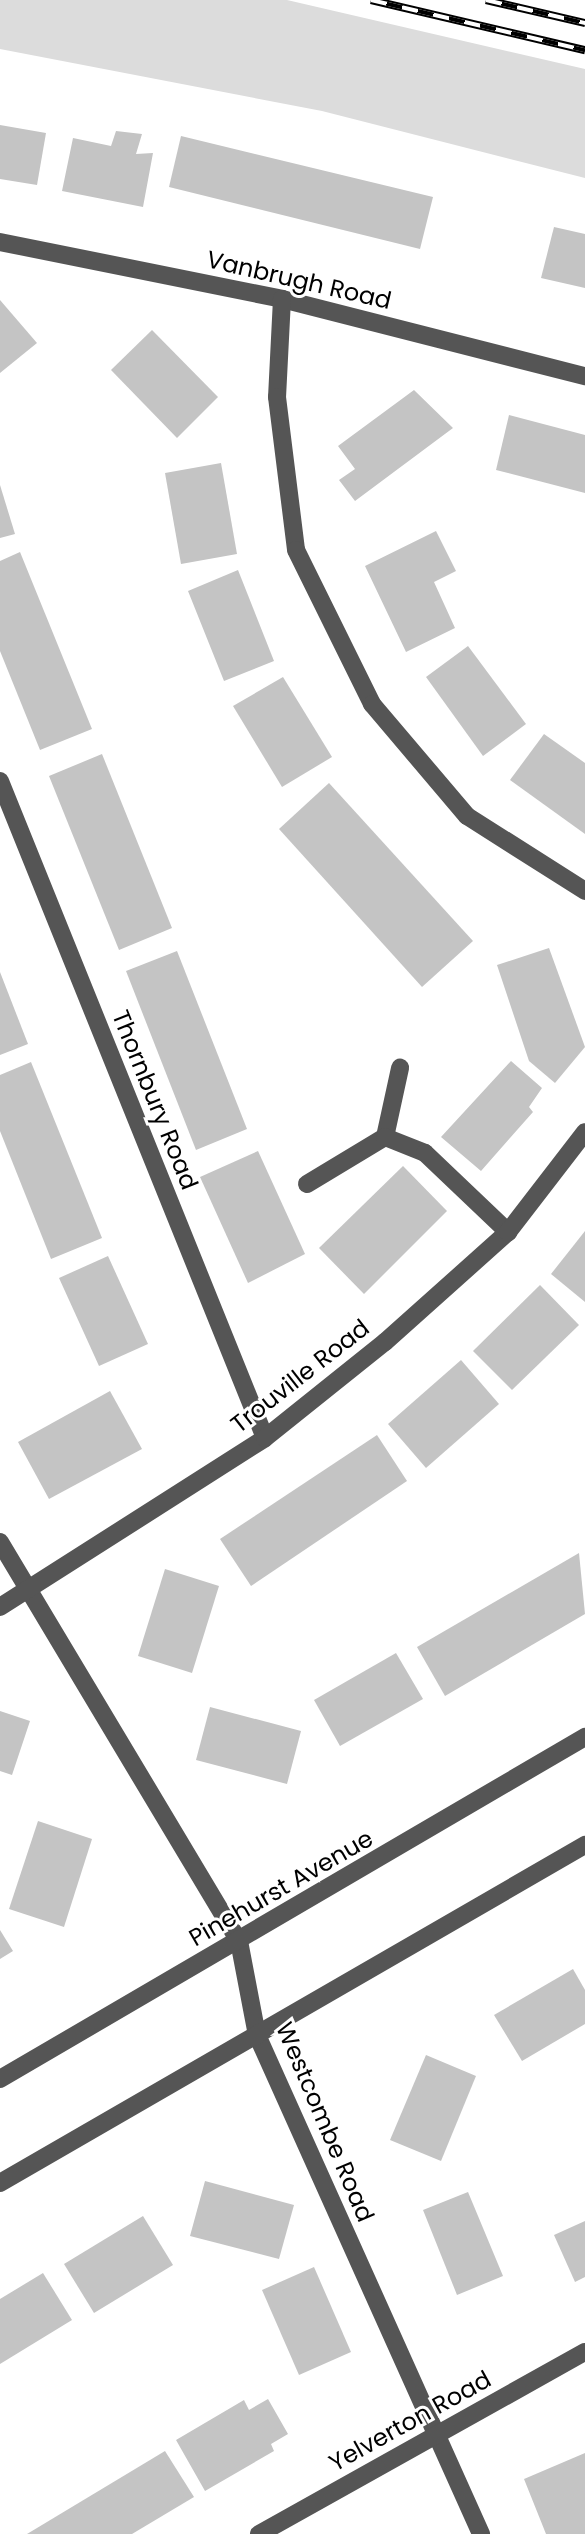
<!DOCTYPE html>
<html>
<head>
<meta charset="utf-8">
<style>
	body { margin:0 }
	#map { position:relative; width:585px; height:2534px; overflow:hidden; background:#fff; font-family:Poppins,sans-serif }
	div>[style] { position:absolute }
	.green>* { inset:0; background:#dcdcdc }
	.building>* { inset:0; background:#c4c4c4 }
	.minor>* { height:18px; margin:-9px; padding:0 9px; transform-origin:9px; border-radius:9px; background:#555 }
	.rail>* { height:8px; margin-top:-4px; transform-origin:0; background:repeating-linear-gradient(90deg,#fff 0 16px,#000 0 32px); box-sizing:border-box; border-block:2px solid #000 }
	span { translate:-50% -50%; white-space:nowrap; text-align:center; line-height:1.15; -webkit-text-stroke:6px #fff; paint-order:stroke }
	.street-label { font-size:24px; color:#000 }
</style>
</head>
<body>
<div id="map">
	<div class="green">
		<i style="clip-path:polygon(0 0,287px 0,585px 69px,585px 178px,322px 111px,0 49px)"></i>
	</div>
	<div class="building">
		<i style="clip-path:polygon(0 125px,46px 133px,37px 185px,0 179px)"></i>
		<i style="clip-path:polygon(116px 131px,142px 134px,136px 154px,153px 153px,143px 207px,62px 191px,73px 138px,111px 146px)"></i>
		<i style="clip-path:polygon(181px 136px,433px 197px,420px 249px,169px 187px)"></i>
		<i style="clip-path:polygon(554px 227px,585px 234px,585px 288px,541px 278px)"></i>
		<i style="clip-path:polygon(0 300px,37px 343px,0 373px)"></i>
		<i style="clip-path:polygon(152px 330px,218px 397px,177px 438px,111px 370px)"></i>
		<i style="clip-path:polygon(414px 390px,453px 428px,355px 501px,339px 480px,355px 469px,338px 446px)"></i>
		<i style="clip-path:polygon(509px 415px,585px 435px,585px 493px,496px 470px)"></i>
		<i style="clip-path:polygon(221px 463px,237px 554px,181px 564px,165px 473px)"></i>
		<i style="clip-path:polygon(0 485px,15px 534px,0 538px)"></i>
		<i style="clip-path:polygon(436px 531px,456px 571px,434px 582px,455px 628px,406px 652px,365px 566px)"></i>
		<i style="clip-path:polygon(20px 552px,92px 729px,40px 750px,0 651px,0 561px)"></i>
		<i style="clip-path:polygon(238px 570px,274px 661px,224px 681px,188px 591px)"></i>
		<i style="clip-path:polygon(468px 646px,526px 724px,483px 756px,426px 677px)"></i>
		<i style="clip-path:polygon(283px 677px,332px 757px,282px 787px,233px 706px)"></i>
		<i style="clip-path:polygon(544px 734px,585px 763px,585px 834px,510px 780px)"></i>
		<i style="clip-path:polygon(102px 754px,172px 928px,119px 950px,49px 776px)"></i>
		<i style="clip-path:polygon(329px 783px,473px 941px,422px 987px,279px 829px)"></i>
		<i style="clip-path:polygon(549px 948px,585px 1047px,555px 1083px,529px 1061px,497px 965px)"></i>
		<i style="clip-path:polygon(177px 951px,247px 1129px,196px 1150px,126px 971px)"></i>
		<i style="clip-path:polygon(0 972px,28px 1044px,0 1055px)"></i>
		<i style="clip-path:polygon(511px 1061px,542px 1088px,529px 1107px,533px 1112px,481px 1171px,441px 1137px)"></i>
		<i style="clip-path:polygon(31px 1062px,102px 1238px,51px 1259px,0 1131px,0 1075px)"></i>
		<i style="clip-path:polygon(258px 1151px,305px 1254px,248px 1283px,200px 1177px)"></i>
		<i style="clip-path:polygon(403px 1166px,447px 1211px,364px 1294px,319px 1248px)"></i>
		<i style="clip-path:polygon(585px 1231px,585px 1302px,551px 1274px)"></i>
		<i style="clip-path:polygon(108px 1256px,148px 1344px,99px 1366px,59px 1278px)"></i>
		<i style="clip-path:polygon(540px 1285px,579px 1325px,512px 1390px,473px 1351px)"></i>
		<i style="clip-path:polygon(461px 1360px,499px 1404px,426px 1468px,388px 1424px)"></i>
		<i style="clip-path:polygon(110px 1391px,142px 1449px,49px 1499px,18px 1442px)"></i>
		<i style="clip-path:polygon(377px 1435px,407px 1481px,251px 1586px,220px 1539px)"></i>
		<i style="clip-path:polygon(579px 1553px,585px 1614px,445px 1696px,417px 1647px)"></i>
		<i style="clip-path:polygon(165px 1569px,219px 1586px,192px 1673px,138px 1656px)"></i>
		<i style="clip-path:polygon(396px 1653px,423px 1699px,340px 1746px,314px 1700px)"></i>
		<i style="clip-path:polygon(210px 1707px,301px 1731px,287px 1784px,196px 1760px)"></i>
		<i style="clip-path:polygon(0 1711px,30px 1721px,12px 1775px,0 1771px)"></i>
		<i style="clip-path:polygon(38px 1821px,92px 1839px,64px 1927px,9px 1909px)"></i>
		<i style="clip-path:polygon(0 1930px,13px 1951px,0 1959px)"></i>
		<i style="clip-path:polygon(573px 1969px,585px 1990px,585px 2024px,522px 2061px,494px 2015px)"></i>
		<i style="clip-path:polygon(426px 2055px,476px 2076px,441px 2161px,390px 2140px)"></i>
		<i style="clip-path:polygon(205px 2181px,294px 2205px,279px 2259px,190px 2236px)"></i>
		<i style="clip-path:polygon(468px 2192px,503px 2276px,457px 2295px,423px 2210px)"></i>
		<i style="clip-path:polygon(143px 2216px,173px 2265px,94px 2313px,64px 2264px)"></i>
		<i style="clip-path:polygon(585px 2221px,585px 2277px,575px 2282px,554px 2235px)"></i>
		<i style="clip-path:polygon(314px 2267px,351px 2352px,299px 2375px,262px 2290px)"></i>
		<i style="clip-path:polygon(43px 2273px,72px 2320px,0 2364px,0 2299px)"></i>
		<i style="clip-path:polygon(268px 2399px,288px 2434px,271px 2444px,274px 2451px,205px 2491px,176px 2440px,244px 2400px,249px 2410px)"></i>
		<i style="clip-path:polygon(165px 2451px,194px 2497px,132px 2534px,27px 2534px)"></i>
		<i style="clip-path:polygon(585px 2453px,585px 2534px,546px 2534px,524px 2479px)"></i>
	</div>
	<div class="minor">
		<i style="left:0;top:242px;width:288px;rotate:11.4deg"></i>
		<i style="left:282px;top:299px;width:313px;rotate:14.3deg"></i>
		<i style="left:282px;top:299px;width:98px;rotate:92.9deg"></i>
		<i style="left:277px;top:397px;width:154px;rotate:82.9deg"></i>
		<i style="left:296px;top:550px;width:172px;rotate:63.7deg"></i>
		<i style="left:372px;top:704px;width:147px;rotate:49.7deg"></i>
		<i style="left:467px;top:816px;width:140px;rotate:32.4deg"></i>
		<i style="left:0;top:781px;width:708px;rotate:68.03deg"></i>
		<i style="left:385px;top:1137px;width:71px;rotate:-77.7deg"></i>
		<i style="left:307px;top:1184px;width:91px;rotate:-31.1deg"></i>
		<i style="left:385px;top:1137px;width:43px;rotate:21.8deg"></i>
		<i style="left:425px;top:1153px;width:115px;rotate:43.6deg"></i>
		<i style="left:0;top:1542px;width:465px;rotate:59.1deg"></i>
		<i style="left:239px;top:1941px;width:96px;rotate:79.2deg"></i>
		<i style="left:257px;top:2035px;width:547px;rotate:65.82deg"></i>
		<i style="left:0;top:1607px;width:314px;rotate:-32.5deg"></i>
		<i style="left:265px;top:1438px;width:154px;rotate:-38.7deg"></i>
		<i style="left:385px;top:1342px;width:165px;rotate:-41.8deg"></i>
		<i style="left:508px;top:1232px;width:126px;rotate:-52.4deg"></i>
		<i style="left:0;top:2079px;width:678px;rotate:-30.31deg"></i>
		<i style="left:0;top:2183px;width:676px;rotate:-30.02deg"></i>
		<i style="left:259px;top:2534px;width:373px;rotate:-29.2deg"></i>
	</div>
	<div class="rail">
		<i style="left:371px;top:0;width:220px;rotate:13.2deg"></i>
		<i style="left:486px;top:0;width:102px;rotate:13.1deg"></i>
	</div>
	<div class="street-label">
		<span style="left:299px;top:280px;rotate:13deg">Vanbrugh Road</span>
		<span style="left:155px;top:1100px;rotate:68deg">Thornbury Road</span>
		<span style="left:300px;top:1376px;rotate:-38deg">Trouville Road</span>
		<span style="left:281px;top:1888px;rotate:-30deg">Pinehurst Avenue</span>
		<span style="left:325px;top:2122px;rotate:67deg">Westcombe Road</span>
		<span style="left:410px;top:2421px;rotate:-29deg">Yelverton Road</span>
	</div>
</div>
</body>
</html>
